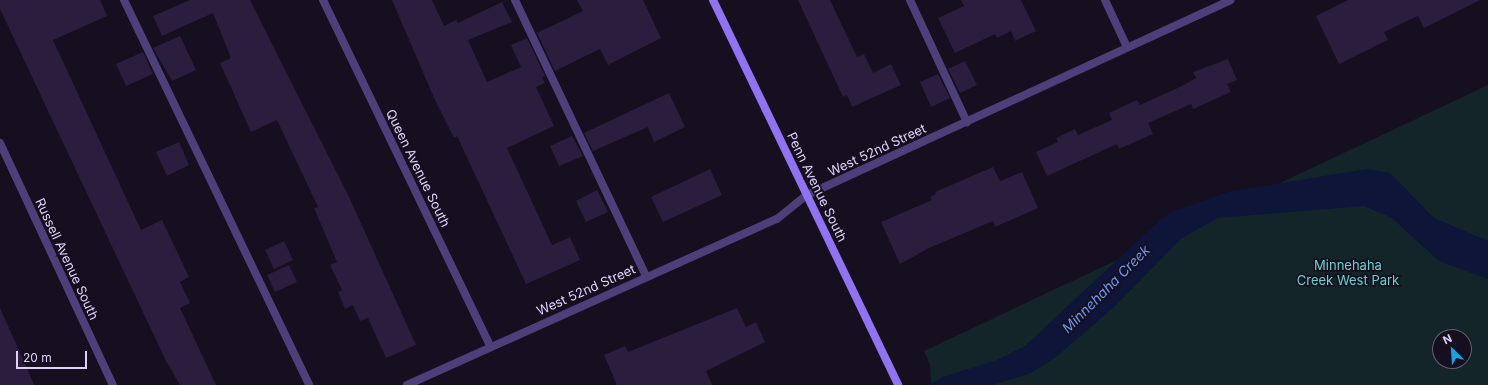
<!DOCTYPE html>
<html>
<head>
<meta charset="utf-8">
<style>
	body { margin:0 }
	#map { position:relative; width:1488px; height:385px; overflow:hidden; background:#150f1f; font-family:Inter,sans-serif }
	div>[style] { position:absolute }
	.green>* { inset:0; background:#132529 }
	.water>* { inset:0; background:#0e1539 }
	.building>* { inset:0; background:#2b1d3e }
	.lane>* { height:8px; margin:-4px; padding:0 4px; transform-origin:4px; border-radius:4px; background:#4d3f79 }
	.street>* { height:8px; margin:-4px; padding:0 4px; transform-origin:4px; border-radius:4px; background:#4d3f79 }
	.secondary>* { height:8px; margin:-4px; padding:0 4px; transform-origin:4px; border-radius:4px; background:#9073f0 }
	span { translate:-50% -50%; white-space:nowrap; text-align:center; line-height:1.15; -webkit-text-stroke:3.5px #150f1f; paint-order:stroke }
	.street-label { font-size:13px; color:#dfd2fa }
	.park-label { font-size:13px; color:#66d2cd }
	.water-label { font-size:14px; color:#6b97ef; font-style:italic }
	.north { position:absolute; left:1432px; top:329px; width:40px; height:40px; box-sizing:border-box; background:#150f1f; border:1px solid #665d77; border-radius:50%; rotate:335deg; font-size:11px; font-weight:700; line-height:16px; text-align:center; color:#dfd2fa }
	.north::after { content:''; display:block; margin:auto; width:14px; height:18px; background:#18a3e0; clip-path:polygon(50% 0,100% 100%,50% 72%,0 100%) }
	.scale { position:absolute; left:16px; top:351px; width:71px; height:18px; box-sizing:border-box; border:2px solid #dfd2fa; border-top:0; padding-left:5px; font-size:12px; line-height:14px; white-space:nowrap; color:#dfd2fa; -webkit-text-stroke:3px #150f1f; paint-order:stroke }
</style>
</head>
<body>
<div id="map">
	<div class="green">
		<i style="clip-path:polygon(evenodd,1488px 85px,1488px 385px,931px 385px,930px 365px,924px 351px,1488px 85px,1440px 337px,1464px 337px,1464px 361px,1440px 361px,1440px 337px)"></i>
	</div>
	<div class="water">
		<i style="clip-path:polygon(1366px 169px,1390px 173px,1434px 218px,1488px 241px,1488px 279px,1439px 261px,1392px 218px,1364px 206px,1217px 218px,1181px 239px,1114px 307px,1055px 358px,1029px 374px,992px 385px,929px 385px,943px 377px,997px 360px,1025px 346px,1161px 219px,1174px 211px,1228px 192px)"></i>
	</div>
	<div class="building">
		<i style="clip-path:polygon(0 0,100px 0,107px 16px,53px 40px,141px 230px,162px 220px,189px 277px,180px 282px,190px 303px,180px 308px,216px 385px,180px 385px,166px 361px,0 9px)"></i>
		<i style="clip-path:polygon(190px 0,250px 0,350px 199px,416px 345px,386px 358px,368px 318px,360px 321px,353px 305px,345px 309px,338px 292px,342px 290px,330px 265px,337px 262px,314px 208px,318px 207px,277px 120px,251px 132px,220px 63px,231px 58px,213px 13px,162px 36px,153px 16px)"></i>
		<i style="clip-path:polygon(392px 0,432px 0,444px 26px,456px 20px,458px 23px,502px 2px,512px 22px,468px 40px,487px 82px,521px 67px,511px 45px,527px 38px,545px 76px,542px 77px,545px 83px,536px 87px,554px 126px,507px 148px,552px 245px,570px 237px,580px 260px,526px 284px,457px 136px,454px 138px,435px 100px)"></i>
		<i style="clip-path:polygon(577px 0,643px 0,661px 38px,608px 65px,600px 49px,555px 71px,537px 33px,583px 11px)"></i>
		<i style="clip-path:polygon(798px 0,830px 0,857px 57px,864px 54px,873px 73px,891px 64px,901px 85px,852px 107px,847px 95px,843px 97px)"></i>
		<i style="clip-path:polygon(961px 0,1021px 0,1036px 31px,1015px 41px,1011px 31px,997px 38px,995px 34px,955px 53px,938px 18px,964px 6px)"></i>
		<i style="clip-path:polygon(1348px 0,1480px 0,1424px 28px,1418px 16px,1384px 32px,1388px 40px,1339px 64px,1316px 16px)"></i>
		<i style="clip-path:polygon(180px 36px,196px 70px,172px 81px,153px 48px)"></i>
		<i style="clip-path:polygon(143px 52px,153px 74px,126px 86px,116px 64px)"></i>
		<i style="clip-path:polygon(1228px 59px,1237px 80px,1227px 84px,1231px 92px,1193px 109px,1191px 104px,1148px 123px,1153px 134px,1119px 149px,1117px 144px,1047px 176px,1036px 152px,1058px 142px,1056px 138px,1075px 129px,1078px 135px,1112px 120px,1109px 113px,1137px 100px,1140px 105px,1182px 86px,1196px 78px,1193px 72px)"></i>
		<i style="clip-path:polygon(965px 61px,977px 85px,960px 93px,948px 69px)"></i>
		<i style="clip-path:polygon(938px 74px,950px 98px,931px 107px,920px 82px)"></i>
		<i style="clip-path:polygon(669px 93px,685px 127px,654px 142px,648px 127px,593px 151px,584px 133px)"></i>
		<i style="clip-path:polygon(572px 136px,583px 156px,559px 166px,550px 146px)"></i>
		<i style="clip-path:polygon(179px 142px,189px 165px,167px 176px,156px 152px)"></i>
		<i style="clip-path:polygon(993px 167px,1000px 181px,1022px 172px,1038px 208px,995px 227px,993px 221px,929px 248px,900px 264px,881px 222px,932px 200px,930px 197px,936px 194px,935px 192px)"></i>
		<i style="clip-path:polygon(710px 169px,722px 195px,663px 222px,651px 197px)"></i>
		<i style="clip-path:polygon(597px 190px,608px 212px,586px 222px,576px 201px)"></i>
		<i style="clip-path:polygon(284px 241px,293px 260px,274px 269px,265px 250px)"></i>
		<i style="clip-path:polygon(289px 265px,297px 282px,275px 292px,267px 275px)"></i>
		<i style="clip-path:polygon(0 308px,30px 375px,34px 385px,0 385px)"></i>
		<i style="clip-path:polygon(737px 308px,746px 327px,756px 322px,765px 342px,706px 371px,712px 385px,617px 385px,604px 355px,625px 346px,628px 352px)"></i>
	</div>
	<div class="lane">
		<i style="left:124px;top:0;width:427px;rotate:64.3deg"></i>
		<i style="left:515px;top:0;width:306px;rotate:64.6deg"></i>
		<i style="left:910px;top:0;width:135px;rotate:65deg"></i>
	</div>
	<div class="street">
		<i style="left:323px;top:0;width:384px;rotate:64.2deg"></i>
		<i style="left:1105px;top:0;width:52px;rotate:64.9deg"></i>
		<i style="left:0;top:143px;width:267px;rotate:65deg"></i>
		<i style="left:407px;top:385px;width:406px;rotate:-24.2deg"></i>
		<i style="left:777px;top:219px;width:38px;rotate:-39deg"></i>
		<i style="left:807px;top:195px;width:466px;rotate:-24.7deg"></i>
	</div>
	<div class="secondary">
		<i style="left:713px;top:0;width:427px;rotate:64.3deg"></i>
	</div>
	<div class="street-label">
		<span style="left:877px;top:150px;rotate:-25deg">West 52nd Street</span>
		<span style="left:418px;top:168px;rotate:64deg">Queen Avenue South</span>
		<span style="left:817px;top:187px;rotate:64deg">Penn Avenue South</span>
		<span style="left:67px;top:259px;rotate:65deg">Russell Avenue South</span>
		<span style="left:586px;top:290px;rotate:-24deg">West 52nd Street</span>
	</div>
	<div class="park-label">
		<span style="left:1348px;top:273px">Minnehaha<br>Creek West Park</span>
	</div>
	<div class="water-label">
		<span style="left:1106px;top:289px;rotate:-45deg">Minnehaha Creek</span>
	</div>
	<div class="north">N</div>
	<div class="scale">20 m</div>
</div>
</body>
</html>
